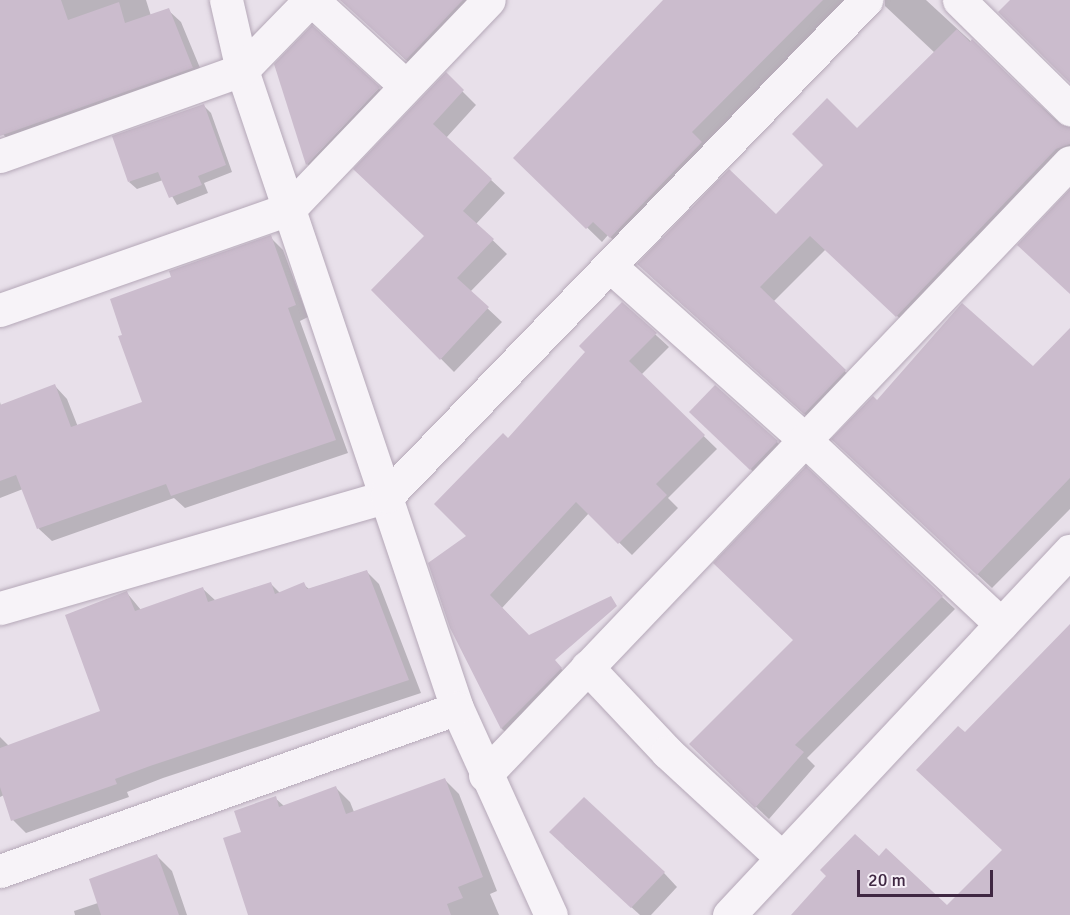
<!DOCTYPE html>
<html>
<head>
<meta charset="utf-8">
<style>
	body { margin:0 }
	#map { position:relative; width:1070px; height:915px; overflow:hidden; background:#e8e0ea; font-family:Signika,sans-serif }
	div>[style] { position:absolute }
	.shadow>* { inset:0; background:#0003 }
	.building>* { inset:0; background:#cbbccd }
	.roads { filter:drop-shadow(0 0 2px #b5a8b8) drop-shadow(0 0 2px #b5a8b8) }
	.minor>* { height:33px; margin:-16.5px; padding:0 16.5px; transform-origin:16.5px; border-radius:16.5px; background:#f7f3f8 }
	span { translate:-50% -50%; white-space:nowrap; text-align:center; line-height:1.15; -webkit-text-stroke:6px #f6eff7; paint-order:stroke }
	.scale { position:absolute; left:857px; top:870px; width:136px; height:27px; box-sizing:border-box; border:3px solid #3f2742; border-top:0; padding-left:8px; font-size:18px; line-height:21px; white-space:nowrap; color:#3f2742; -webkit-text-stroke:4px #f6eff7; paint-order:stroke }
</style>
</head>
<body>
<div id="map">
	<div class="shadow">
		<i style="clip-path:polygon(0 0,146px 0,151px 16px,168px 10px,181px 22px,205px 80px,14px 148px,0 130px)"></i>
		<i style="clip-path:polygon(342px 0,495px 0,421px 74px)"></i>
		<i style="clip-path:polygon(666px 0,850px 0,625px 251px,608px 235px,602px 242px,530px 172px)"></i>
		<i style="clip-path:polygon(885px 0,926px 0,1066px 129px,1070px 128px,1070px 164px,912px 330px,826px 249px,773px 302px,859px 385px,819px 427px,653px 278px,776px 216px,935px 53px,885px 6px)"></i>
		<i style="clip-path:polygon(446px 75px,476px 105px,446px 138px,505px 193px,476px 224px,507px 254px,470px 292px,502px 322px,454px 372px,373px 290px,425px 236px,369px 182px)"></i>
		<i style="clip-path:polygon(379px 88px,393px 103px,322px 178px,307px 164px)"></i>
		<i style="clip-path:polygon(203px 105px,211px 113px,232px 172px,204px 183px,208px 193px,177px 205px,163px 180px,137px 189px,129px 182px)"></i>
		<i style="clip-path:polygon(270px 237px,283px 250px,308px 317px,300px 321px,348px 453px,185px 508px,174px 498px,52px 541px,39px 529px,23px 489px,0 498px,0 402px,1px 406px,55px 386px,67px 399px,78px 427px,144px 403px,173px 278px)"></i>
		<i style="clip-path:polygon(622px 304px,669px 347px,641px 375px,717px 449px,668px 498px,678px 508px,632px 555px,589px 513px,502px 608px,573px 681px,515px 741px,502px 729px,451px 627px,468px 536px,508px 440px,587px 352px)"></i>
		<i style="clip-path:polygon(1070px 330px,1070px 509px,992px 588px,848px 453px,877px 402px,1033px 368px)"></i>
		<i style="clip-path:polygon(691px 412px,777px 442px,791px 456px,765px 483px)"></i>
		<i style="clip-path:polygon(366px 571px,379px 584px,421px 693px,163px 778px,127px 792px,129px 797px,26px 833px,13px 820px,4px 795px,0 797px,0 737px,9px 746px,102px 712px,127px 593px,141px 610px,202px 588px,216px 601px,271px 584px,280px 593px,303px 584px,309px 589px)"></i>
		<i style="clip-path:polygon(942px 597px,955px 609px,807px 758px,815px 766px,769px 819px,703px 757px,795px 640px)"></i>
		<i style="clip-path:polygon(445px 780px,459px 794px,497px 891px,490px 894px,499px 915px,250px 915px,243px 833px,275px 798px,284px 806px,336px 788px,350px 802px,354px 812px)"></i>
		<i style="clip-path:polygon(564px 846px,664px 873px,677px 887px,651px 915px,640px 915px)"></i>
		<i style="clip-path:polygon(157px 856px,172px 871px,187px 915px,75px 915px,74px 911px,98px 903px)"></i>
	</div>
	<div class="building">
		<i style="clip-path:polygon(0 0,61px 0,68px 20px,119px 2px,125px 23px,169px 8px,193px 68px,0 136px)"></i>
		<i style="clip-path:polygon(340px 0,463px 0,406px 60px)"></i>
		<i style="clip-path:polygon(663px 0,823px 0,692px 132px,702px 142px,610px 238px,593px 222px,586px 229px,513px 158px)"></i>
		<i style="clip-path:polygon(1010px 0,1070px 0,1070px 83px,998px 12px)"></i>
		<i style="clip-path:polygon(312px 25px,380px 87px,306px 165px,274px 64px)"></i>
		<i style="clip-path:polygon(957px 29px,970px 42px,972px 39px,1057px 122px,1070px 127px,1070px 144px,1056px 149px,896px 317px,810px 236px,760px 287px,846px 370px,804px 414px,637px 264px,729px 169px,776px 214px,823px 165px,792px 134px,827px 98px,857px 128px)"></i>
		<i style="clip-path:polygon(446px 72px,464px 90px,433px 124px,492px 179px,463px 211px,494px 239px,457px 278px,489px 307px,440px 360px,371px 290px,424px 236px,353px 169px)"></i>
		<i style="clip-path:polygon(204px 104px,226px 165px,198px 176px,202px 185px,169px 198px,158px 172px,128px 182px,112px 136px)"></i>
		<i style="clip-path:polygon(1070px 189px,1070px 294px,1017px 245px)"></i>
		<i style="clip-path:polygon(271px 235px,296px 305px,288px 308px,336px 440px,171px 496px,166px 484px,37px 529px,16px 475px,0 481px,0 405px,55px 384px,71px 427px,142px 402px,118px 336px,122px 335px,110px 299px,171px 277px,169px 271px)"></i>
		<i style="clip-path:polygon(622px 302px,657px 333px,629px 361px,705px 435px,656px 484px,667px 495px,618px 544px,576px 502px,490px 595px,529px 635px,611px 596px,617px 606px,555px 660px,562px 668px,501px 729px,450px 628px,428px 563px,466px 536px,434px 504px,503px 433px,508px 438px,585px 352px,579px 346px)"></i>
		<i style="clip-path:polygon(962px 303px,1033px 366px,1070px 328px,1070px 478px,977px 575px,831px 439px,873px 396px,877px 400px)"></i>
		<i style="clip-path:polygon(715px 385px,778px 441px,750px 470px,689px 412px)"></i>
		<i style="clip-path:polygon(806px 466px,943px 596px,795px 745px,804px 752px,755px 808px,689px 744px,793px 640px,713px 563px)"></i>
		<i style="clip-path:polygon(367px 570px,409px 680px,150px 766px,115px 779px,117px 784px,11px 821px,0 787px,0 748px,100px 711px,65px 615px,127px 591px,135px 611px,203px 587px,208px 602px,271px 582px,275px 594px,304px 582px,307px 589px)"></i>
		<i style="clip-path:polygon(1070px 624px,1070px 915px,791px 915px,826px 876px,820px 870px,855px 834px,879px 856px,886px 848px,947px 905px,1002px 850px,916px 770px,958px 726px,965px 732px)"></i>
		<i style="clip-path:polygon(445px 778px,483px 877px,458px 887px,463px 898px,447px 904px,451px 915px,248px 915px,223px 838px,241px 832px,234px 811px,276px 796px,279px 807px,336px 786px,346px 814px)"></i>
		<i style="clip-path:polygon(584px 797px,665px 872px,631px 908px,549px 832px)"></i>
		<i style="clip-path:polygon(157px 854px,179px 915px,101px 915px,89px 879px)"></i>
	</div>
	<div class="roads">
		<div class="minor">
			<i style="left:226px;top:0;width:72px;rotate:77.1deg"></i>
			<i style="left:242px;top:70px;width:673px;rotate:71.38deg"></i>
			<i style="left:457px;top:708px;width:227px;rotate:65.6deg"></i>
			<i style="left:312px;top:0;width:127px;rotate:42.5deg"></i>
			<i style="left:959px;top:0;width:156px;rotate:44.5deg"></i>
			<i style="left:0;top:156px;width:257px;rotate:-19.6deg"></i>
			<i style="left:242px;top:70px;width:98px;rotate:-45.8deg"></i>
			<i style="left:610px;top:266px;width:261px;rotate:41.7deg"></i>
			<i style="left:805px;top:440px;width:269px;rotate:43.2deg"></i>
			<i style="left:0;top:310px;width:306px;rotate:-19.3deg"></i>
			<i style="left:289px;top:209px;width:289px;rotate:-46.3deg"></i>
			<i style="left:0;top:608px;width:403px;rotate:-16.1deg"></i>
			<i style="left:387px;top:496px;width:690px;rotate:-46deg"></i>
			<i style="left:587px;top:667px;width:117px;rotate:46.7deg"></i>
			<i style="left:667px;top:752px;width:156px;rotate:42.7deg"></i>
			<i style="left:485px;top:775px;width:847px;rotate:-46.34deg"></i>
			<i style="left:0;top:871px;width:485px;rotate:-19.6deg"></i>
			<i style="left:729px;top:915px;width:499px;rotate:-46.9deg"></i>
		</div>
	</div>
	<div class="scale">20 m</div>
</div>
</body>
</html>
